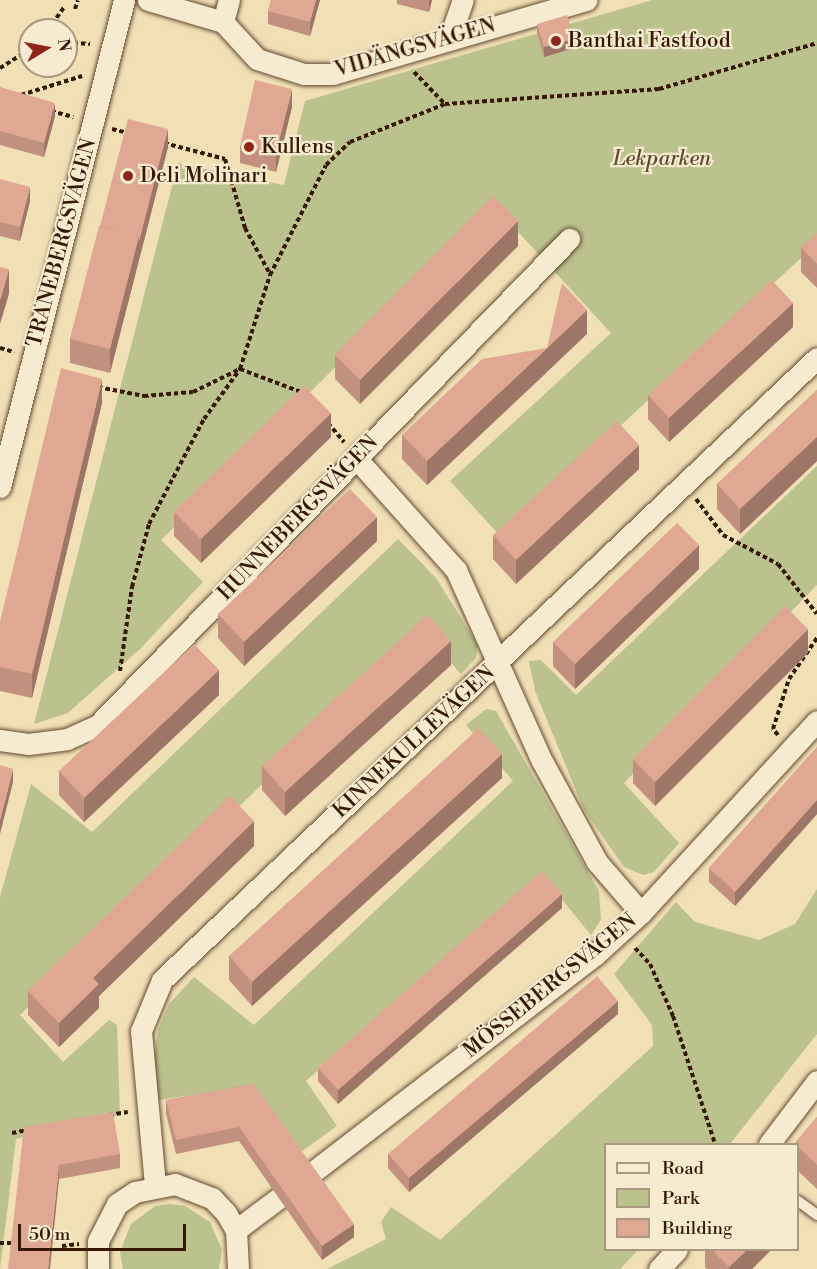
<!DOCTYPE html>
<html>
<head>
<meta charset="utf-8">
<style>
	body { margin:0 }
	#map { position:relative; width:817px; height:1269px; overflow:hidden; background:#f1e0b6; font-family:"Libre Bodoni",serif }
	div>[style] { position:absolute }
	.green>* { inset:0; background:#bbc28d }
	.path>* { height:4px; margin-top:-2px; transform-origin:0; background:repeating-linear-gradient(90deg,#361805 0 4.5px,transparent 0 7.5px) }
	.roads { filter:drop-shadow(0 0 2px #654a31) drop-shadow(0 0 2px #654a31) }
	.service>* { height:10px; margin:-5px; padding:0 5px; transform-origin:5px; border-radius:5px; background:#f6ebd0 }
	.minor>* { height:21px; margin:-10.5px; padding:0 10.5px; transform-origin:10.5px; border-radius:10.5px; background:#f6ebd0 }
	.wall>* { inset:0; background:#c1907e }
	.shaded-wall>* { inset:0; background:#9d7667 }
	.building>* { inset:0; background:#e0a893 }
	.dots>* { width:16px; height:16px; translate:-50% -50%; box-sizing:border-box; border:3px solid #f6ebd0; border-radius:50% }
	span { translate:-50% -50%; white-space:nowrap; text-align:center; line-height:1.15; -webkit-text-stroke:4.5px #f6ebd0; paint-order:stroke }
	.poi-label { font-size:21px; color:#361805 }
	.left { translate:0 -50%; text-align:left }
	.street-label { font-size:21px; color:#361805 }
	.park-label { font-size:21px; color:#5e4b2e; font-style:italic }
	.legend { position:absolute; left:604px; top:1143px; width:195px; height:108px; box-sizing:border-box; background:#f6ebd0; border:2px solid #a9977f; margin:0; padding:8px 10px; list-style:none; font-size:18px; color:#361805 }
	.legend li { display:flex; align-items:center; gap:12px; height:30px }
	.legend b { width:30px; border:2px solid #a9977f }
	.north { position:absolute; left:18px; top:18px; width:60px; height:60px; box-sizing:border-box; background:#f6ebd0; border:2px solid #a9977f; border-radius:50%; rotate:80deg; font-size:16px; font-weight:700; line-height:24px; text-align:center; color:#361805 }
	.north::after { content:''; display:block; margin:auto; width:21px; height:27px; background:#8f2418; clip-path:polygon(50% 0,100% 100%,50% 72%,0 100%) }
	.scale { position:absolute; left:18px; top:1224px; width:168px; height:27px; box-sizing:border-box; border:3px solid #361805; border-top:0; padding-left:8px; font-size:18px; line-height:21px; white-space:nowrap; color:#361805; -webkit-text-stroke:4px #f6ebd0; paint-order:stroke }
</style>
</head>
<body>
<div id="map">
	<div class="green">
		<i style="clip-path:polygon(652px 0,817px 0,817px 243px,501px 537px,450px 481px,611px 333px,496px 208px,161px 540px,203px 582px,140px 649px,68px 713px,34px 724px,178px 163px,284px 185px,305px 101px)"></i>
		<i style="clip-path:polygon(817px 466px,817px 585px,624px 783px,679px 843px,654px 872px,643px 875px,624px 867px,584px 810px,535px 691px,529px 661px,541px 660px,576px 695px)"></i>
		<i style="clip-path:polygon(398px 539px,436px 578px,478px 645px,476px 658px,461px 674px,423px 631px,20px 1015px,63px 1062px,109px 1020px,117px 1025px,120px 1115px,16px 1139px,0 1269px,0 897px,31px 784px,92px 832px)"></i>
		<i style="clip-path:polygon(486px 709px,496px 711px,599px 891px,601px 920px,591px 935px,542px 875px,306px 1081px,337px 1126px,301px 1152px,253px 1086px,158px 1100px,154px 1062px,158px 1030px,169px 1004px,194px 977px,254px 1025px,513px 781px,466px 725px)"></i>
		<i style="clip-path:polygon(817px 889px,817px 1034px,730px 1144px,606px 1144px,606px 1250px,638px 1250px,620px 1269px,327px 1269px,386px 1239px,381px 1222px,391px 1207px,440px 1240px,653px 1046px,652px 1025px,614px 974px,676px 902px,695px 922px,759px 940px,795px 924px)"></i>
		<i style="clip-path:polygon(170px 1204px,185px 1206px,210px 1222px,222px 1250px,219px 1269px,123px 1269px,120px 1252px,131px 1224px,155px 1206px)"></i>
	</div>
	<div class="path">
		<i style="left:75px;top:9px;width:9px;rotate:-72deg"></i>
		<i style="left:48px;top:30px;width:28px;rotate:-55deg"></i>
		<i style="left:66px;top:43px;width:24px;rotate:2deg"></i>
		<i style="left:0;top:68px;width:36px;rotate:-32deg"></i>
		<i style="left:414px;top:72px;width:45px;rotate:45.9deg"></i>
		<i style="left:21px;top:95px;width:64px;rotate:-17.3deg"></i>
		<i style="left:51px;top:111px;width:23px;rotate:15deg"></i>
		<i style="left:112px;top:129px;width:16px;rotate:14deg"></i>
		<i style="left:164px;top:143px;width:63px;rotate:14.7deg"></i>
		<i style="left:225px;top:159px;width:72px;rotate:73.8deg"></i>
		<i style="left:245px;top:228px;width:52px;rotate:61.5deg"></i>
		<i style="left:0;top:348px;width:15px;rotate:16deg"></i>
		<i style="left:98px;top:387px;width:47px;rotate:11.1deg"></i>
		<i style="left:144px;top:396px;width:49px;rotate:-4.7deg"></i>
		<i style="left:193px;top:392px;width:52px;rotate:-26.1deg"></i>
		<i style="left:240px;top:369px;width:65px;rotate:20.7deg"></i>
		<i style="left:328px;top:423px;width:25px;rotate:50deg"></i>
		<i style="left:696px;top:499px;width:45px;rotate:53.1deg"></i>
		<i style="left:723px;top:535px;width:62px;rotate:27.8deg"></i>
		<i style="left:778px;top:564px;width:63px;rotate:52deg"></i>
		<i style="left:120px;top:671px;width:85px;rotate:-81.9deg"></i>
		<i style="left:132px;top:587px;width:65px;rotate:-74.9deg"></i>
		<i style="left:149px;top:524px;width:119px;rotate:-62.4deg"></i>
		<i style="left:204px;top:419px;width:62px;rotate:-54.2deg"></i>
		<i style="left:240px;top:369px;width:99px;rotate:-72.3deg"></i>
		<i style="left:270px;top:275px;width:123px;rotate:-63deg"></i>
		<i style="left:326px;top:165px;width:33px;rotate:-44deg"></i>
		<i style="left:350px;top:142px;width:102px;rotate:-21.8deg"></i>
		<i style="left:445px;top:104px;width:215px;rotate:-4deg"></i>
		<i style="left:659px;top:89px;width:165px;rotate:-16.2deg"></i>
		<i style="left:778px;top:735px;width:8px;rotate:-130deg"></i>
		<i style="left:773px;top:729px;width:52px;rotate:-72.3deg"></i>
		<i style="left:789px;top:679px;width:50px;rotate:-55.7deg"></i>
		<i style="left:635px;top:948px;width:22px;rotate:47deg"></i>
		<i style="left:650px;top:964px;width:57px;rotate:66.1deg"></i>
		<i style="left:673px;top:1016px;width:135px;rotate:71.8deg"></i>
		<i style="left:109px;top:1115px;width:19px;rotate:-9deg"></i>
		<i style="left:12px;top:1133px;width:16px;rotate:-11deg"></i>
		<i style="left:0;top:1243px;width:11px"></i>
		<i style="left:62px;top:1246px;width:17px;rotate:-7deg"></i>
	</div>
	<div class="roads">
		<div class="service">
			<i style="left:798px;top:1201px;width:24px;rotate:36deg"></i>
		</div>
		<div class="minor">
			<i style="left:148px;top:0;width:78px;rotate:16.3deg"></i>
			<i style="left:223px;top:22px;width:50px;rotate:47.4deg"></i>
			<i style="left:257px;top:59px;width:49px;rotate:17.7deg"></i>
			<i style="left:304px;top:74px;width:29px"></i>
			<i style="left:333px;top:74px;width:264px;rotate:-16.3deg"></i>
			<i style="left:223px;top:22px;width:23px;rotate:-75deg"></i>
			<i style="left:450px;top:37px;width:39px;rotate:-71deg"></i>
			<i style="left:356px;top:458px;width:150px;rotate:48.2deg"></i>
			<i style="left:456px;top:570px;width:209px;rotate:65.8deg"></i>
			<i style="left:542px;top:761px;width:115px;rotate:61.4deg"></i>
			<i style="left:597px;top:862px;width:67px;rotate:49.2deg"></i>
			<i style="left:0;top:487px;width:503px;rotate:-75.71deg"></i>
			<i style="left:0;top:740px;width:28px;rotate:8deg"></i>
			<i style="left:28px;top:744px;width:39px;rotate:-7deg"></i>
			<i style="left:67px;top:739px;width:34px;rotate:-24deg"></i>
			<i style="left:98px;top:725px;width:677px;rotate:-45.9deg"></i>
			<i style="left:769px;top:1144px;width:79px;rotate:-52.7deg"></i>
			<i style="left:309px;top:1175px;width:361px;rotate:-37.6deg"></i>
			<i style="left:595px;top:955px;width:62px;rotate:-42.4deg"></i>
			<i style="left:641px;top:913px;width:260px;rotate:-47.5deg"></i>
			<i style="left:155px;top:1185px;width:155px;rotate:-95.2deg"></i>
			<i style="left:141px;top:1031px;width:55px;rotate:-67.6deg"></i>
			<i style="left:162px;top:980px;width:903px;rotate:-43.52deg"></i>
			<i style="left:236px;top:1230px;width:54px;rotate:-36.7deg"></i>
			<i style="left:98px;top:1269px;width:28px;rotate:-90deg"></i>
			<i style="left:98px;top:1241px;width:42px;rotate:-62.8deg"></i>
			<i style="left:117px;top:1204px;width:22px;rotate:-34deg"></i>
			<i style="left:135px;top:1192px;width:41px;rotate:-11.3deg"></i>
			<i style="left:175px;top:1184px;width:40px;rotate:21deg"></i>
			<i style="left:212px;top:1198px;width:21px;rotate:47deg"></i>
			<i style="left:226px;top:1213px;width:20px;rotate:60deg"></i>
			<i style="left:236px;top:1230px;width:39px;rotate:87deg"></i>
			<i style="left:659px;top:1269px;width:26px;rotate:-47deg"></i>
		</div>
	</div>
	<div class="wall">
		<i style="clip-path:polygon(271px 0,320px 0,310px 36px,268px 24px,268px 11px)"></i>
		<i style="clip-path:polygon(397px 0,432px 0,429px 12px,397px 4px)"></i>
		<i style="clip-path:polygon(537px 24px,574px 48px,544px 57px,537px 33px)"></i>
		<i style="clip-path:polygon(0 87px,55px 116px,44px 157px,0 145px)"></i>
		<i style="clip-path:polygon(292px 107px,276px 172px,240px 163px,240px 146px)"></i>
		<i style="clip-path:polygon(168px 147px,110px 373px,70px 363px,70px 339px,100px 226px)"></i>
		<i style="clip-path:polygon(0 179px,30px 201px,20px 241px,0 236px)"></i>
		<i style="clip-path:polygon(817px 233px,817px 288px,801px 272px,801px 247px)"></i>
		<i style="clip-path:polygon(518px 246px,360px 404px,335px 379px,335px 355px)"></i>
		<i style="clip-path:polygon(793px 327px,669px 442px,648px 419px,648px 395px)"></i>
		<i style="clip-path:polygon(547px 372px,427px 485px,402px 459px,402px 435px)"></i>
		<i style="clip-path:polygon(817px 390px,817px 461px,740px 534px,717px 509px,717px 484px)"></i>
		<i style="clip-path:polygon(102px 403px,32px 698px,0 691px,0 622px)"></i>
		<i style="clip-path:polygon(331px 437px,201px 563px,174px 536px,174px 512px)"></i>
		<i style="clip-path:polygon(639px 469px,516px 584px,493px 559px,493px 535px)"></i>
		<i style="clip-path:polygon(377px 541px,244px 666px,218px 638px,218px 614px)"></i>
		<i style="clip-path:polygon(699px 569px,575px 689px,553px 666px,553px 642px)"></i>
		<i style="clip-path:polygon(808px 653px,655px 806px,633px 783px,633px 759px)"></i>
		<i style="clip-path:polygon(451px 665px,285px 816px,262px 790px,262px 766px)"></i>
		<i style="clip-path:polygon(219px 695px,84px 822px,59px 795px,59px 771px)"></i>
		<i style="clip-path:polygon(817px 747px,817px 814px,735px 906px,709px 882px,709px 868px)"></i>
		<i style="clip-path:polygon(502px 778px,252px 1006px,229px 980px,229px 956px)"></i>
		<i style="clip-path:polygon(254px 846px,99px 996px,99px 1008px,59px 1047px,28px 1015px,28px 991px)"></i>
		<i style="clip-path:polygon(562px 908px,338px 1104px,318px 1081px,318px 1068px)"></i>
		<i style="clip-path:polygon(618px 1014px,409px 1192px,388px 1168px,388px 1154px)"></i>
		<i style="clip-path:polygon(254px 1084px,354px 1237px,322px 1260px,239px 1141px,176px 1154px,166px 1114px,166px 1100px)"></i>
		<i style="clip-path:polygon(817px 1117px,817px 1189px,798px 1171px,798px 1144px,794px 1144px)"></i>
		<i style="clip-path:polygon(24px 1127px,120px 1154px,120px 1168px,59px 1179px)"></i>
		<i style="clip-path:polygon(705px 1250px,771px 1250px,752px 1269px,707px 1269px,705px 1267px)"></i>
	</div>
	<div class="shaded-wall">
		<i style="clip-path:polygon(316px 0,320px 0,310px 36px,310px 22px)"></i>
		<i style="clip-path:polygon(429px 0,432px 0,429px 12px)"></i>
		<i style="clip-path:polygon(574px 39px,574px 48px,544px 57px,544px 47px)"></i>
		<i style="clip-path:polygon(292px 89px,292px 107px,276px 172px,276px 154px)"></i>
		<i style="clip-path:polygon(55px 103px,55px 116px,44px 157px,44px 143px)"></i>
		<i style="clip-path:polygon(168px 129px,168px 147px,110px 373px,110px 349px,139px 236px)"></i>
		<i style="clip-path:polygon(30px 187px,30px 201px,20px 241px,20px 227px)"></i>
		<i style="clip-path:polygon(518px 221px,518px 246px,360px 404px,360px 380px)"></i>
		<i style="clip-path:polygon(9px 269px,9px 294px,0 324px,0 300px)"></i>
		<i style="clip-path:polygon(793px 303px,793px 327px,669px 442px,669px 418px)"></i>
		<i style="clip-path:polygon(587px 310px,587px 334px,547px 372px,547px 348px)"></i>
		<i style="clip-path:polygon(547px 348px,547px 372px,427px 485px,427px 461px)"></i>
		<i style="clip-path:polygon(102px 379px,102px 403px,32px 698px,32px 674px)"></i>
		<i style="clip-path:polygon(331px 413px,331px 437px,201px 563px,201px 539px)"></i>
		<i style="clip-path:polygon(817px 437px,817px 461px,740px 534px,740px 509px)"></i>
		<i style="clip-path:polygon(639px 445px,639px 469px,516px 584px,516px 560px)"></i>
		<i style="clip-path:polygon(377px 517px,377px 541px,244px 666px,244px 642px)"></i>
		<i style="clip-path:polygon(699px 545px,699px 569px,575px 689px,575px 664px)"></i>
		<i style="clip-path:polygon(808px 629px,808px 653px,655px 806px,655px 782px)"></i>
		<i style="clip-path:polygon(451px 641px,451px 665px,285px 816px,285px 792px)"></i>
		<i style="clip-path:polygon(219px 670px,219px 695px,84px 822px,84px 798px)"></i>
		<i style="clip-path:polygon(502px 754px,502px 778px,252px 1006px,252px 982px)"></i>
		<i style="clip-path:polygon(13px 769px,13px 782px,0 834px,0 820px)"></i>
		<i style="clip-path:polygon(817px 800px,817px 814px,735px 906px,735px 892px)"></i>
		<i style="clip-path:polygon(254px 821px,254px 846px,99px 996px,99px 1008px,59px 1047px,59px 1023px,93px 978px)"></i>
		<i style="clip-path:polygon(562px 894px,562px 908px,338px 1104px,338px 1090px)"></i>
		<i style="clip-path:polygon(618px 1001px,618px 1014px,409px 1192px,409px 1178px)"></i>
		<i style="clip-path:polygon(59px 1165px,59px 1179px,50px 1269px,48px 1269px)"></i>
		<i style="clip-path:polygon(799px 1198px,799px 1223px,798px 1224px,798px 1200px)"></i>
		<i style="clip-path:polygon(354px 1224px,354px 1237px,322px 1260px,322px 1246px)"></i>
		<i style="clip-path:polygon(747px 1250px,771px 1250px,752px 1269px,729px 1269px,729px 1267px)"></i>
	</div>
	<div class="building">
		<i style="clip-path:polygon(271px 0,316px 0,310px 22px,268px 11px)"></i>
		<i style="clip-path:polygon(567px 15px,574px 39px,544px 47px,537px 24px)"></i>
		<i style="clip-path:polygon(255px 80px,292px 89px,276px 154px,240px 146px)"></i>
		<i style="clip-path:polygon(0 87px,55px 103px,44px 143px,0 131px)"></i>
		<i style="clip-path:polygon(128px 119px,168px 129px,139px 242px,139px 236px,100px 226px)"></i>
		<i style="clip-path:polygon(0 179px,30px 187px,20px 227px,0 222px)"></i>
		<i style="clip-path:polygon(493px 196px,518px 221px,360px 380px,335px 355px)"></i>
		<i style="clip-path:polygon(99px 226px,139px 236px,110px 349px,70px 339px)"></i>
		<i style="clip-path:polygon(817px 233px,817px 264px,801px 247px)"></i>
		<i style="clip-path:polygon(0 267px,9px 269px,0 300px)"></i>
		<i style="clip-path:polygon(772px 280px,793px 303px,669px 418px,648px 395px)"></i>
		<i style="clip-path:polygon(562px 283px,587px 310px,547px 348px)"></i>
		<i style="clip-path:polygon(547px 348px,427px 461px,402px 435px,482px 359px)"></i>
		<i style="clip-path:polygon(61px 368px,102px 379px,32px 674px,0 667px,0 622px)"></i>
		<i style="clip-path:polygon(304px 386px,331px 413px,201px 539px,174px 512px)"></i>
		<i style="clip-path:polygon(817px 390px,817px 437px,740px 509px,717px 484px)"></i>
		<i style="clip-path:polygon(617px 421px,639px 445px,516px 560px,493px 535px)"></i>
		<i style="clip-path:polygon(350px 489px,377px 517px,244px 642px,218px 614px)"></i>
		<i style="clip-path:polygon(677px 523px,699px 545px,575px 664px,553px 642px)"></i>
		<i style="clip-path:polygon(785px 606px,808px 629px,655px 782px,633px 759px)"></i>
		<i style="clip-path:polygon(427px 615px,451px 641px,285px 792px,262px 766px)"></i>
		<i style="clip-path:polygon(194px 644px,219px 670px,84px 798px,59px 771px)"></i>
		<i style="clip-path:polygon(479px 728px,502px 754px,252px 982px,229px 956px)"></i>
		<i style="clip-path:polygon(817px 747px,817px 800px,735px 892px,709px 868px)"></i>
		<i style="clip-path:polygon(0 765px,13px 769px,0 820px)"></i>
		<i style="clip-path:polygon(230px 796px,254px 821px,93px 978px,99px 984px,59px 1023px,28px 991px)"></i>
		<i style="clip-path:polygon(542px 871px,562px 894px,338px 1090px,318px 1068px)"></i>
		<i style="clip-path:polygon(597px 976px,618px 1001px,409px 1178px,388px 1154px)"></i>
		<i style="clip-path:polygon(254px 1084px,354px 1224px,322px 1246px,239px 1127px,176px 1140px,166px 1100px)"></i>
		<i style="clip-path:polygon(113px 1112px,120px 1154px,59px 1165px,48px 1269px,8px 1269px,24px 1127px)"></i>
		<i style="clip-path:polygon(817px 1117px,817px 1165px,798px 1147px,798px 1144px,794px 1144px)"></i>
		<i style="clip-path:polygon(712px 1250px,747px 1250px,729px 1267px)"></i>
	</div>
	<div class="dots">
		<i style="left:556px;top:41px;background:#8f2418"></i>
		<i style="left:249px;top:147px;background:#8f2418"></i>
		<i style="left:128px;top:176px;background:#8f2418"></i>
	</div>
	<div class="poi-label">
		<span class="left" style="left:568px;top:41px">Banthai Fastfood</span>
		<span class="left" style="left:261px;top:147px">Kullens</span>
		<span class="left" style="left:140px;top:176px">Deli Molinari</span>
	</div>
	<div class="street-label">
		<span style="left:415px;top:48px;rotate:-16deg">VIDÄNGSVÄGEN</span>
		<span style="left:62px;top:243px;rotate:-75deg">TRANEBERGSVÄGEN</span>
		<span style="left:298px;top:518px;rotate:-46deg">HUNNEBERGSVÄGEN</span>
		<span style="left:414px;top:742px;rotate:-43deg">KINNEKULLEVÄGEN</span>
		<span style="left:550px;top:986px;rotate:-39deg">MÖSSEBERGSVÄGEN</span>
	</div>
	<div class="park-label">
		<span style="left:662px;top:159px">Lekparken</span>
	</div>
	<ul class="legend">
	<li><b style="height:8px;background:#f6ebd0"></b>Road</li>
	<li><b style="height:16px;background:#bbc28d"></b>Park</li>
	<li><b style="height:16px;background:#e0a893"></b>Building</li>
	</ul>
	<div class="north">N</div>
	<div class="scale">50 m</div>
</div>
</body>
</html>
